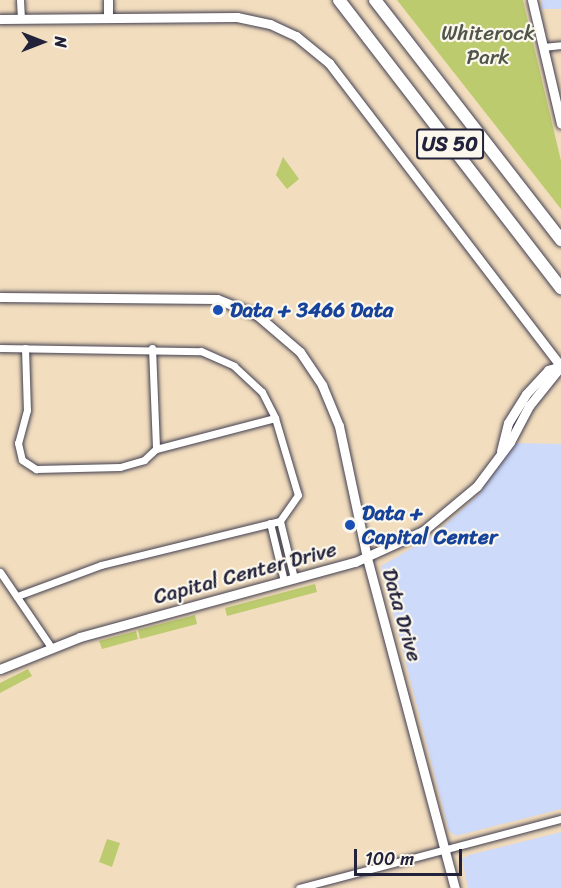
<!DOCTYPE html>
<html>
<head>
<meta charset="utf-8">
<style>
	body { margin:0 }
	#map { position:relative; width:561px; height:888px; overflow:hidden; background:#f2ddbe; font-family:Sriracha,sans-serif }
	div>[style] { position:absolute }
	.built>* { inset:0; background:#cedafa }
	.green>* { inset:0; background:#bccb6e }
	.roads { filter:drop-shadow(0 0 2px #413e4f) drop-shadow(0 0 2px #413e4f) }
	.street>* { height:7px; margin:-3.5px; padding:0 3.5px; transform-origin:3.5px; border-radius:3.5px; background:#fff }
	.secondary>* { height:9px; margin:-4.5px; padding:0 4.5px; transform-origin:4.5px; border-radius:4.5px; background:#fff }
	.highway>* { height:12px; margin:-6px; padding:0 6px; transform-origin:6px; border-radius:6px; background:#fff }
	.dots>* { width:16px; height:16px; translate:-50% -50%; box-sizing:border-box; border:3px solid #fbf7ec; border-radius:50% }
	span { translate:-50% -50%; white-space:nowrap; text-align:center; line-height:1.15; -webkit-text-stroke:4.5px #fbf7ec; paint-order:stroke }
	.shield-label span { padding:2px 4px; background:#fbf7ec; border:2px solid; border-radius:4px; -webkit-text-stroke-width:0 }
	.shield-label { font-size:20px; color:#22223b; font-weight:700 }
	.park-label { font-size:21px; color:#50554a }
	.transit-label { font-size:21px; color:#164399; font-weight:700 }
	.left { translate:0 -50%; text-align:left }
	.street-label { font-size:21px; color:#22223b }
	.north { position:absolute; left:12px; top:12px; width:60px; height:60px; -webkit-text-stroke:4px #fbf7ec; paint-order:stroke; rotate:90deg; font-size:16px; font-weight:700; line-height:24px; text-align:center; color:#22223b }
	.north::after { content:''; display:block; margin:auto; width:21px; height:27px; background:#22223b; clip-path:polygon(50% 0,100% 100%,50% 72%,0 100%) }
	.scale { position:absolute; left:354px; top:849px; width:108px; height:27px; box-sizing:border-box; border:3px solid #22223b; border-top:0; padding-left:8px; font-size:18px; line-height:21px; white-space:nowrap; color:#22223b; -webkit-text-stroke:4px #fbf7ec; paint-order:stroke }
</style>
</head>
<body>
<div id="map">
	<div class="built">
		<i style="clip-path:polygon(541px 0,561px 0,561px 9px,542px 9px)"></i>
		<i style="clip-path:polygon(514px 443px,561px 444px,561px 809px,456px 836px,449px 831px,381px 566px,434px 535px,465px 507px,480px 493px)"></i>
		<i style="clip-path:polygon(561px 832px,561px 888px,468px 888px,462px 859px,469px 855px)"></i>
	</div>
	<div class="green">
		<i style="clip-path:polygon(397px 0,523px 0,561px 161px,561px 209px)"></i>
		<i style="clip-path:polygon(283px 157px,299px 179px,287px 189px,276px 175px)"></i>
		<i style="clip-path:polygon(315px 584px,317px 592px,227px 616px,225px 608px)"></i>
		<i style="clip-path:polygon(195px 615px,197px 624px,140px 639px,138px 630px)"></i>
		<i style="clip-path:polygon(136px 631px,138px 639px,102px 649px,99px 641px)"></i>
		<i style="clip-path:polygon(28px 669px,32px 676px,0 693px,0 683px)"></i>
		<i style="clip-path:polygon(107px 839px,120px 843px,112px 867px,99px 862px)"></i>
	</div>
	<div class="roads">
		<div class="street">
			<i style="left:20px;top:0;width:18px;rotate:87deg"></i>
			<i style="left:543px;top:47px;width:18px;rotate:-6deg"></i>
			<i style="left:0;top:348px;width:201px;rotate:0.9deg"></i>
			<i style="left:201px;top:351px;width:36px;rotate:24deg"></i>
			<i style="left:234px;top:366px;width:38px;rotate:43deg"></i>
			<i style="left:262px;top:392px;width:29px;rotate:63deg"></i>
			<i style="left:275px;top:418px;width:80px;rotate:73.4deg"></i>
			<i style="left:298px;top:495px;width:32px;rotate:125deg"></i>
			<i style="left:280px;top:521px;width:184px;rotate:166.2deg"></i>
			<i style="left:101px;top:565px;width:90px;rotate:159.7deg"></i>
			<i style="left:25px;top:348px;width:62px;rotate:88.2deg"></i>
			<i style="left:27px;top:410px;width:34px;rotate:105deg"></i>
			<i style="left:18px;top:443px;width:17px;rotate:77deg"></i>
			<i style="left:22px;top:460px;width:17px;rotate:33deg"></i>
			<i style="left:36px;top:469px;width:84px;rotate:-1.4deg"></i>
			<i style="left:120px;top:467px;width:25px;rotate:-16deg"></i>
			<i style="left:144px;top:460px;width:16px;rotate:-43deg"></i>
			<i style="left:152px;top:348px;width:101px;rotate:87.7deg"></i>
			<i style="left:156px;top:449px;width:123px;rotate:-14.6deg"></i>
			<i style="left:280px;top:521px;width:59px;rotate:76.2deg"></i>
			<i style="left:270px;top:523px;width:60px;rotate:76.4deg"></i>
			<i style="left:0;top:572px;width:91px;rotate:55.8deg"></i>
			<i style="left:299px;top:888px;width:271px;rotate:-14.8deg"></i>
		</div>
		<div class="secondary">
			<i style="left:108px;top:0;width:17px;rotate:90deg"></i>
			<i style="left:532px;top:0;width:127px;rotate:76.8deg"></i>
			<i style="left:0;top:19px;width:237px;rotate:-0.5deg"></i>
			<i style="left:237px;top:17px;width:34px;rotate:12deg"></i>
			<i style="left:270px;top:24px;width:29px;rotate:25deg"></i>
			<i style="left:296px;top:36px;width:43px;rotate:39.3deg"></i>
			<i style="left:329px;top:63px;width:382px;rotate:52.6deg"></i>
			<i style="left:0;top:297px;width:217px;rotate:0.5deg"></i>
			<i style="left:217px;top:299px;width:43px;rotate:21.8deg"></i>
			<i style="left:257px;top:315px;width:57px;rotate:40.7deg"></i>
			<i style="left:300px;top:352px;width:40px;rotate:56deg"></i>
			<i style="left:322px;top:385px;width:44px;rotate:67.5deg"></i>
			<i style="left:339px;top:426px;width:135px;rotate:78deg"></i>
			<i style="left:367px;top:558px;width:342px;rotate:75.1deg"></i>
			<i style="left:501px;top:451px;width:29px;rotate:-76deg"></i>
			<i style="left:508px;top:423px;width:34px;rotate:-58deg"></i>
			<i style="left:526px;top:394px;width:33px;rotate:-47deg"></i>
			<i style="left:548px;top:370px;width:14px;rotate:-17deg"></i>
			<i style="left:0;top:669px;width:86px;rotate:-21.8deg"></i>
			<i style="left:80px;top:637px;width:285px;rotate:-15.3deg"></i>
			<i style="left:355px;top:562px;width:75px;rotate:-24.5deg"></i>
			<i style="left:423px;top:531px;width:70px;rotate:-39.8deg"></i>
			<i style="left:477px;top:486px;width:55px;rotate:-53.1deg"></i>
			<i style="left:510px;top:442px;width:41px;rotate:-62.2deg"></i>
			<i style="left:529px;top:406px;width:51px;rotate:-51.3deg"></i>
		</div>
		<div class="highway">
			<i style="left:339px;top:0;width:364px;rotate:52.4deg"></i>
			<i style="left:375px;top:0;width:304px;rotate:52.2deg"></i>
		</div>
	</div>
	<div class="dots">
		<i style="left:218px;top:310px;background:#1a4fb4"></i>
		<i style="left:350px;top:525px;background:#1a4fb4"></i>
	</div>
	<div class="shield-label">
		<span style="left:450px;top:144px">US 50</span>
	</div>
	<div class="park-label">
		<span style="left:488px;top:45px">Whiterock<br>Park</span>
	</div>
	<div class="transit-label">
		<span class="left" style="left:230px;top:310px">Data + 3466 Data</span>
		<span class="left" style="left:362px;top:525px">Data +<br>Capital Center</span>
	</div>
	<div class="street-label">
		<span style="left:245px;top:573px;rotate:-15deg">Capital Center Drive</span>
		<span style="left:402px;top:615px;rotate:74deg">Data Drive</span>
	</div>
	<div class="north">N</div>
	<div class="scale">100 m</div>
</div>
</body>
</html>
